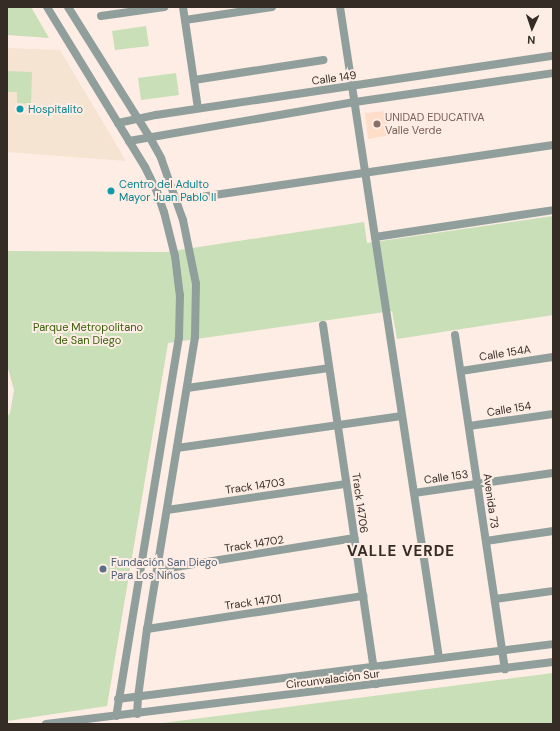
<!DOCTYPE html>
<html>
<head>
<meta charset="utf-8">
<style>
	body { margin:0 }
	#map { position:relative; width:560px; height:731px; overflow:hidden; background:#fdede4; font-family:"DM Sans",sans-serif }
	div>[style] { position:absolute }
	.built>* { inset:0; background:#feddc9 }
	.medical>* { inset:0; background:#f5e4d2 }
	.green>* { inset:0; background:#c8dfb7 }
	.minor>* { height:8px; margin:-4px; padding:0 4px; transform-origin:4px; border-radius:4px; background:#919f9c }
	.dots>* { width:11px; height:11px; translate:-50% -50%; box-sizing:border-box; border:2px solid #fdede4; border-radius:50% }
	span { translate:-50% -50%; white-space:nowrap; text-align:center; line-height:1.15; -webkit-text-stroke:4px #fdede4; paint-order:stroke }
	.street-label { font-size:11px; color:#362c26 }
	.culture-label { font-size:11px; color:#0d838f }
	.left { translate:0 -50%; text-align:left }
	.education-label { font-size:11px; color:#785e54 }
	.park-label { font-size:11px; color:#385e09 }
	.service-label { font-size:11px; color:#4e5e75 }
	.district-label { font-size:15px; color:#362c26; font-weight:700; letter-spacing:1px }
	.frame { position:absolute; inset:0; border:8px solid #362c26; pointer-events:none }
	.north { position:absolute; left:512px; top:8px; width:40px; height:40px; -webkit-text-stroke:3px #fdede4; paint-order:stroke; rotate:183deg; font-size:11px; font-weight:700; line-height:16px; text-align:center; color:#362c26 }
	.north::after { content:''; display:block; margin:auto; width:14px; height:18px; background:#362c26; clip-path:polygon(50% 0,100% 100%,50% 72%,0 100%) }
</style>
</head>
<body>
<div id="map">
	<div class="built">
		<i style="clip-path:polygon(385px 111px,390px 135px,368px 139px,365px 113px)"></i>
	</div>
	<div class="medical">
		<i style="clip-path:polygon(7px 48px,60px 50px,126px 161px,7px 152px)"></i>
	</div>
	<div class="green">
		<i style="clip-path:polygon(7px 7px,31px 7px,49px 38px,7px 35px)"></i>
		<i style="clip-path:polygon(146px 26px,149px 46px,115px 50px,112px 31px)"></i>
		<i style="clip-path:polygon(7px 71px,32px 72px,31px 104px,17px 103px,17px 92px,7px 92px)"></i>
		<i style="clip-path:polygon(176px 73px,179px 95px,141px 100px,138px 78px)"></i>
		<i style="clip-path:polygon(553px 216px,553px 315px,397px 339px,392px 311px,168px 343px,107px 706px,7px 721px,7px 417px,10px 413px,14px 390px,7px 365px,7px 251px,166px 252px,364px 222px,367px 243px)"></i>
		<i style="clip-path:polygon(553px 673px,553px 724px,155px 724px)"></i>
	</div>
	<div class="minor">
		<i style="left:47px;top:7px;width:188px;rotate:58.5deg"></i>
		<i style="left:145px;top:167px;width:28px;rotate:64deg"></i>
		<i style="left:157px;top:192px;width:21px;rotate:71deg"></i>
		<i style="left:164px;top:212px;width:45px;rotate:76deg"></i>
		<i style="left:175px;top:256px;width:39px;rotate:83deg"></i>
		<i style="left:180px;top:295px;width:42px;rotate:91.4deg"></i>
		<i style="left:179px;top:337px;width:384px;rotate:99.4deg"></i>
		<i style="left:68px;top:7px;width:152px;rotate:57.9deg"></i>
		<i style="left:149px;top:136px;width:25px;rotate:61deg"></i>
		<i style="left:161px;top:158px;width:66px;rotate:70.5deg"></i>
		<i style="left:183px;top:220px;width:65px;rotate:78.5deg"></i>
		<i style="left:196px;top:284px;width:53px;rotate:91.1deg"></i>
		<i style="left:195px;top:337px;width:296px;rotate:99.3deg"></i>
		<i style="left:147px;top:629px;width:69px;rotate:97.5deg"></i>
		<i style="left:138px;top:697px;width:17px;rotate:93deg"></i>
		<i style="left:183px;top:7px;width:102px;rotate:81.6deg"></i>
		<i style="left:340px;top:7px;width:658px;rotate:81.35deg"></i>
		<i style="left:101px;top:16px;width:64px;rotate:-8.1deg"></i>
		<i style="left:185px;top:20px;width:88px;rotate:-8.5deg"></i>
		<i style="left:194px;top:80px;width:131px;rotate:-8.8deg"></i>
		<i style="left:118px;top:123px;width:39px;rotate:-12deg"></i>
		<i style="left:156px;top:115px;width:401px;rotate:-8.5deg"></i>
		<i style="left:129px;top:141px;width:229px;rotate:-9.8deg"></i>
		<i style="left:355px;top:102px;width:200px;rotate:-8.3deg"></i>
		<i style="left:194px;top:198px;width:363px;rotate:-8.4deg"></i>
		<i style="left:375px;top:237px;width:180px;rotate:-8.6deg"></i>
		<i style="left:323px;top:325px;width:363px;rotate:81.6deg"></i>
		<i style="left:455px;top:335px;width:338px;rotate:81.5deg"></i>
		<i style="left:461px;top:371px;width:93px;rotate:-8.7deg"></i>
		<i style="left:187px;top:388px;width:143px;rotate:-8deg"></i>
		<i style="left:469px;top:426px;width:85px;rotate:-8.1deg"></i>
		<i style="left:177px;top:448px;width:227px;rotate:-8.1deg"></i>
		<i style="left:414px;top:493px;width:140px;rotate:-8.2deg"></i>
		<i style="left:167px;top:510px;width:181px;rotate:-8.3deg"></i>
		<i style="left:486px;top:541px;width:68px;rotate:-8.5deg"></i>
		<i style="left:157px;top:570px;width:200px;rotate:-9.2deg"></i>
		<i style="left:495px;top:599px;width:59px;rotate:-7.9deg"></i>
		<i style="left:147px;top:629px;width:219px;rotate:-8.7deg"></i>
		<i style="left:118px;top:699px;width:438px;rotate:-7.2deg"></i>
		<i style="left:46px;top:724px;width:511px;rotate:-6.97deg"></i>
	</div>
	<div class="dots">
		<i style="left:20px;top:109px;background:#0f9aa8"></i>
		<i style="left:377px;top:124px;background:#8d6e63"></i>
		<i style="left:111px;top:191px;background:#0f9aa8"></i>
		<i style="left:103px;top:569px;background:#5c6f8a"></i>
	</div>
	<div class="street-label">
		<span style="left:334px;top:78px;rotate:-8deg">Calle 149</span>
		<span style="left:505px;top:353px;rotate:-9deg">Calle 154A</span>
		<span style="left:509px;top:409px;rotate:-9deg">Calle 154</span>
		<span style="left:446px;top:477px;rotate:-8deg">Calle 153</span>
		<span style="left:255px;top:486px;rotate:-8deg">Track 14703</span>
		<span style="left:491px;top:501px;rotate:82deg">Avenida 73</span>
		<span style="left:360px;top:503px;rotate:82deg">Track 14706</span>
		<span style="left:254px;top:544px;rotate:-9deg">Track 14702</span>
		<span style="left:253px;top:602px;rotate:-8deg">Track 14701</span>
		<span style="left:333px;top:679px;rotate:-7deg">Circunvalación Sur</span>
	</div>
	<div class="culture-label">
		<span class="left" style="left:28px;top:109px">Hospitalito</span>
		<span class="left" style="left:119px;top:191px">Centro del Adulto<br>Mayor Juan Pablo II</span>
	</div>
	<div class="education-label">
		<span class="left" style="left:385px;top:124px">UNIDAD EDUCATIVA<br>Valle Verde</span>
	</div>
	<div class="park-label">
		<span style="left:88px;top:334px">Parque Metropolitano<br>de San Diego</span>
	</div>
	<div class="service-label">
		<span class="left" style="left:111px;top:569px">Fundación San Diego<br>Para Los Niños</span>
	</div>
	<div class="district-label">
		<span style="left:401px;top:552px">VALLE VERDE</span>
	</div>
	<div class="frame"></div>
	<div class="north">N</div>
</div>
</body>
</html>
